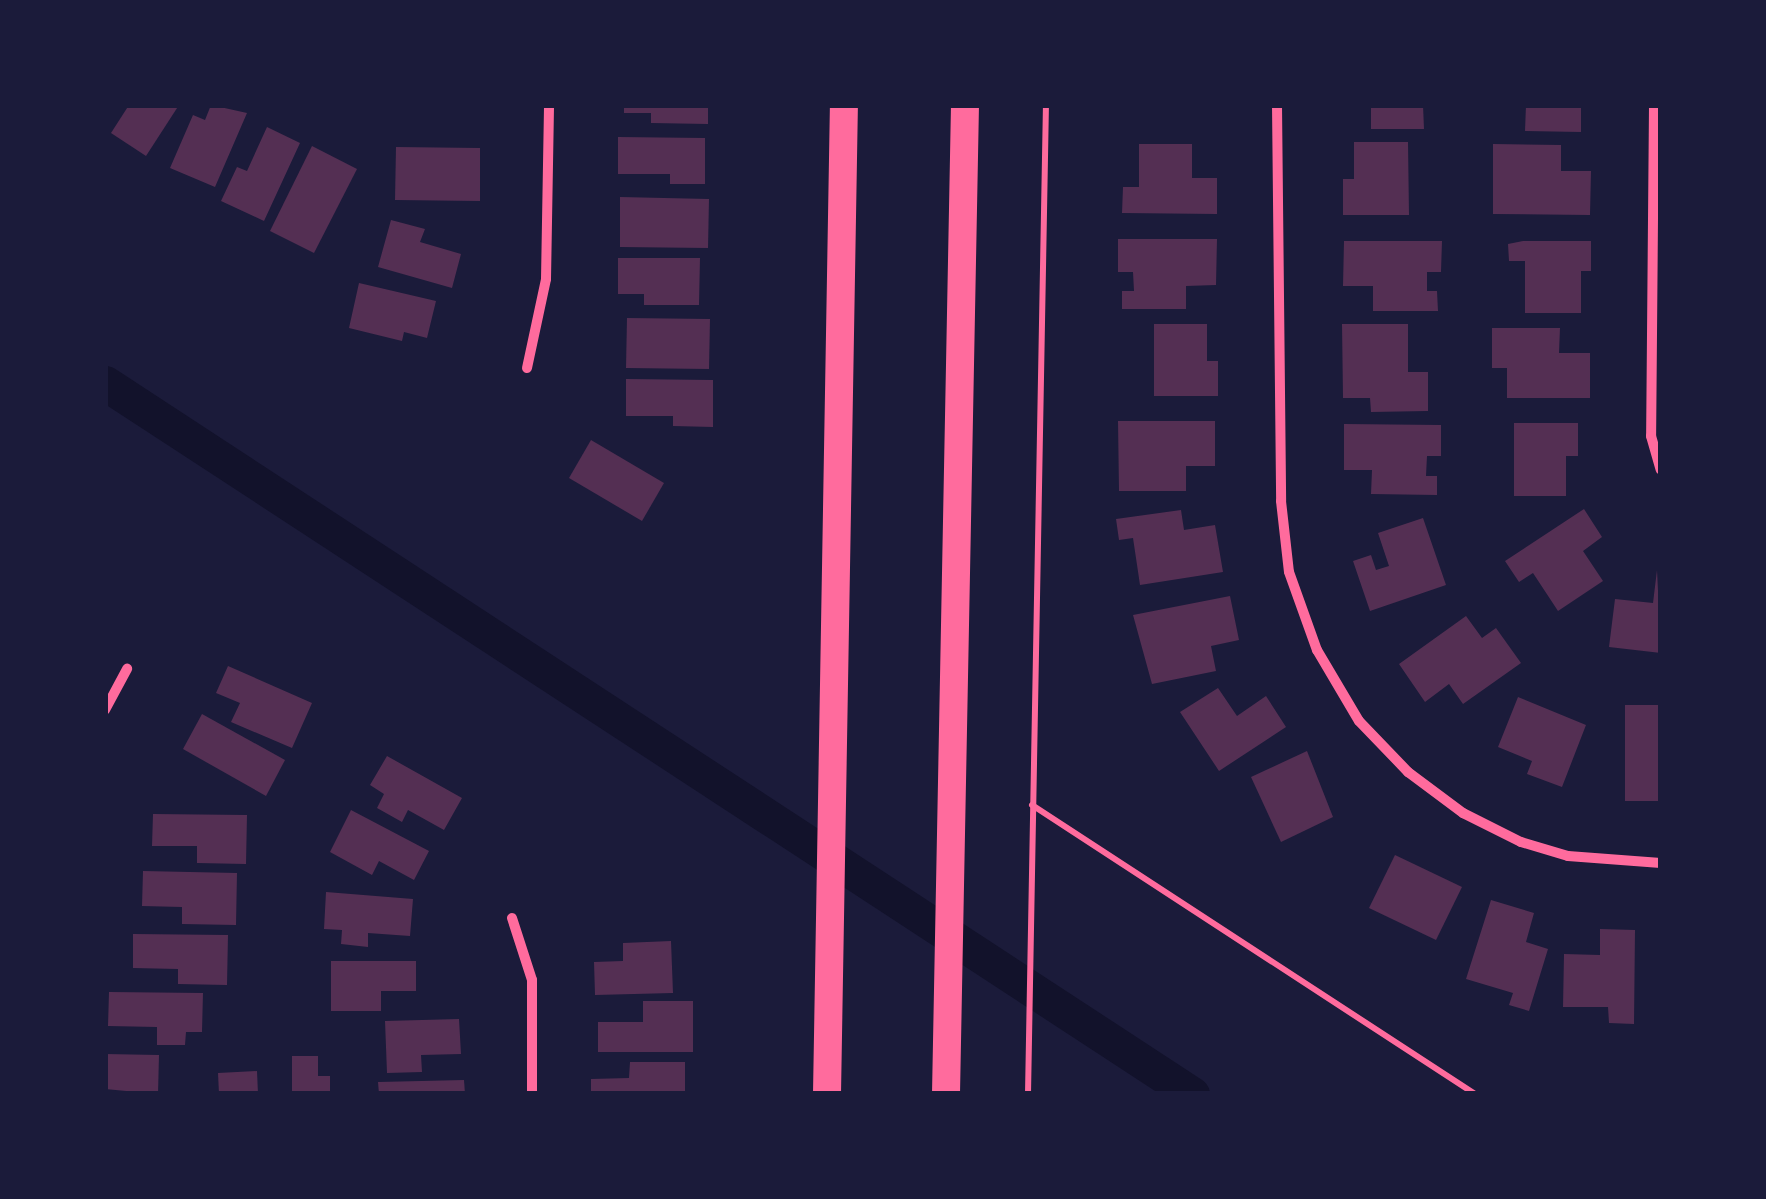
<!DOCTYPE html>
<html>
<head>
<meta charset="utf-8">
<style>
	body { margin:0 }
	#map { position:relative; width:1766px; height:1199px; overflow:hidden; background:#1b1b3a; font-family:"PT Sans",sans-serif }
	div>[style] { position:absolute }
	.canal>* { height:35px; margin:-17.5px; padding:0 17.5px; transform-origin:17.5px; border-radius:17.5px; background:#12122b }
	.building>* { inset:0; background:#542f53 }
	.path>* { height:6px; margin:-3px; padding:0 3px; transform-origin:3px; border-radius:3px; background:#ff6b9d }
	.minor>* { height:10px; margin:-5px; padding:0 5px; transform-origin:5px; border-radius:5px; background:#ff6b9d }
	.trunk>* { height:28px; margin:-14px; padding:0 14px; transform-origin:14px; border-radius:14px; background:#ff6b9d }
	span { translate:-50% -50%; white-space:nowrap; text-align:center; line-height:1.15; -webkit-text-stroke:9px #1b1b3a; paint-order:stroke }
	.frame { position:absolute; inset:0; border:108px solid #1b1b3a; pointer-events:none }
</style>
</head>
<body>
<div id="map">
	<div class="canal">
		<i style="left:105px;top:383px;width:1299px;rotate:33.19deg"></i>
	</div>
	<div class="building">
		<i style="clip-path:polygon(129px 105px,179px 105px,146px 156px,111px 133px)"></i>
		<i style="clip-path:polygon(211px 105px,247px 113px,215px 187px,170px 168px,193px 115px,205px 120px)"></i>
		<i style="clip-path:polygon(624px 105px,708px 105px,708px 124px,651px 123px,651px 113px,624px 113px)"></i>
		<i style="clip-path:polygon(1371px 105px,1423px 105px,1424px 129px,1371px 129px)"></i>
		<i style="clip-path:polygon(1526px 105px,1581px 105px,1581px 132px,1525px 131px)"></i>
		<i style="clip-path:polygon(267px 127px,300px 143px,264px 221px,221px 201px,237px 167px,247px 171px)"></i>
		<i style="clip-path:polygon(618px 137px,705px 138px,705px 184px,670px 184px,670px 174px,618px 174px)"></i>
		<i style="clip-path:polygon(1354px 142px,1408px 142px,1409px 215px,1343px 215px,1343px 179px,1354px 179px)"></i>
		<i style="clip-path:polygon(1139px 144px,1192px 144px,1192px 178px,1217px 178px,1217px 214px,1122px 213px,1123px 187px,1139px 187px)"></i>
		<i style="clip-path:polygon(1493px 144px,1561px 145px,1561px 171px,1591px 171px,1590px 215px,1493px 214px)"></i>
		<i style="clip-path:polygon(312px 146px,357px 169px,314px 253px,270px 231px)"></i>
		<i style="clip-path:polygon(396px 147px,480px 148px,480px 201px,395px 200px)"></i>
		<i style="clip-path:polygon(620px 197px,709px 199px,708px 248px,620px 247px)"></i>
		<i style="clip-path:polygon(391px 220px,425px 229px,420px 242px,461px 254px,452px 288px,378px 267px)"></i>
		<i style="clip-path:polygon(1118px 239px,1217px 239px,1216px 285px,1186px 286px,1186px 309px,1122px 309px,1122px 291px,1134px 291px,1133px 272px,1118px 272px)"></i>
		<i style="clip-path:polygon(1344px 241px,1442px 241px,1441px 272px,1427px 272px,1427px 291px,1437px 291px,1438px 311px,1373px 311px,1373px 286px,1343px 286px)"></i>
		<i style="clip-path:polygon(1523px 241px,1591px 241px,1591px 271px,1581px 271px,1581px 313px,1525px 313px,1525px 261px,1509px 261px,1508px 244px)"></i>
		<i style="clip-path:polygon(618px 258px,700px 258px,699px 305px,644px 305px,644px 294px,618px 294px)"></i>
		<i style="clip-path:polygon(359px 283px,436px 301px,427px 338px,404px 332px,402px 341px,349px 328px)"></i>
		<i style="clip-path:polygon(627px 318px,710px 319px,709px 369px,626px 368px)"></i>
		<i style="clip-path:polygon(1154px 324px,1207px 324px,1207px 361px,1218px 361px,1218px 396px,1154px 396px)"></i>
		<i style="clip-path:polygon(1342px 324px,1408px 324px,1408px 372px,1428px 372px,1428px 411px,1371px 412px,1370px 398px,1343px 398px)"></i>
		<i style="clip-path:polygon(1492px 328px,1560px 328px,1559px 353px,1590px 353px,1590px 398px,1507px 398px,1507px 368px,1492px 368px)"></i>
		<i style="clip-path:polygon(626px 379px,713px 380px,713px 427px,673px 426px,673px 416px,626px 416px)"></i>
		<i style="clip-path:polygon(1118px 421px,1215px 421px,1215px 466px,1186px 466px,1186px 491px,1119px 491px)"></i>
		<i style="clip-path:polygon(1514px 423px,1578px 423px,1578px 456px,1566px 456px,1566px 496px,1514px 496px)"></i>
		<i style="clip-path:polygon(1344px 424px,1441px 425px,1441px 456px,1427px 456px,1426px 476px,1437px 476px,1437px 495px,1371px 494px,1372px 470px,1344px 470px)"></i>
		<i style="clip-path:polygon(591px 440px,664px 483px,642px 521px,569px 478px)"></i>
		<i style="clip-path:polygon(1584px 509px,1602px 537px,1583px 551px,1603px 581px,1558px 611px,1533px 573px,1519px 582px,1505px 561px)"></i>
		<i style="clip-path:polygon(1181px 510px,1184px 530px,1215px 525px,1223px 572px,1140px 585px,1133px 538px,1119px 540px,1116px 519px)"></i>
		<i style="clip-path:polygon(1423px 518px,1446px 585px,1370px 611px,1353px 561px,1371px 555px,1376px 570px,1389px 566px,1378px 533px)"></i>
		<i style="clip-path:polygon(1657px 570px,1661px 653px,1609px 647px,1615px 599px,1653px 603px)"></i>
		<i style="clip-path:polygon(1230px 596px,1239px 640px,1211px 646px,1216px 671px,1152px 684px,1133px 615px)"></i>
		<i style="clip-path:polygon(1466px 616px,1482px 638px,1496px 628px,1521px 663px,1463px 704px,1449px 684px,1425px 702px,1399px 664px)"></i>
		<i style="clip-path:polygon(228px 666px,312px 703px,292px 748px,231px 722px,240px 703px,216px 693px)"></i>
		<i style="clip-path:polygon(1218px 688px,1237px 716px,1266px 696px,1286px 727px,1219px 771px,1180px 712px)"></i>
		<i style="clip-path:polygon(1518px 697px,1586px 725px,1562px 787px,1527px 774px,1532px 761px,1498px 747px)"></i>
		<i style="clip-path:polygon(1625px 705px,1661px 705px,1660px 801px,1625px 801px)"></i>
		<i style="clip-path:polygon(202px 714px,285px 760px,266px 796px,183px 749px)"></i>
		<i style="clip-path:polygon(1307px 751px,1333px 817px,1281px 842px,1251px 777px)"></i>
		<i style="clip-path:polygon(387px 756px,462px 798px,444px 830px,408px 810px,402px 822px,377px 808px,384px 794px,370px 785px)"></i>
		<i style="clip-path:polygon(351px 810px,429px 851px,414px 880px,379px 861px,372px 875px,330px 852px)"></i>
		<i style="clip-path:polygon(153px 814px,247px 815px,246px 864px,197px 863px,197px 846px,152px 846px)"></i>
		<i style="clip-path:polygon(1395px 855px,1462px 887px,1436px 940px,1369px 908px)"></i>
		<i style="clip-path:polygon(143px 871px,237px 873px,236px 925px,182px 924px,182px 907px,142px 906px)"></i>
		<i style="clip-path:polygon(326px 892px,413px 899px,410px 936px,368px 933px,368px 947px,341px 944px,342px 930px,324px 929px)"></i>
		<i style="clip-path:polygon(1491px 900px,1534px 913px,1526px 942px,1548px 949px,1529px 1011px,1509px 1005px,1513px 993px,1466px 979px)"></i>
		<i style="clip-path:polygon(1600px 929px,1635px 930px,1634px 1024px,1609px 1023px,1608px 1007px,1563px 1007px,1564px 954px,1600px 955px)"></i>
		<i style="clip-path:polygon(133px 934px,228px 935px,227px 985px,178px 984px,178px 969px,133px 968px)"></i>
		<i style="clip-path:polygon(671px 941px,673px 993px,595px 995px,594px 962px,623px 961px,623px 943px)"></i>
		<i style="clip-path:polygon(331px 961px,416px 961px,416px 991px,381px 991px,381px 1011px,331px 1011px)"></i>
		<i style="clip-path:polygon(109px 992px,203px 993px,202px 1032px,186px 1032px,185px 1045px,157px 1045px,157px 1027px,108px 1026px)"></i>
		<i style="clip-path:polygon(643px 1001px,693px 1001px,693px 1052px,598px 1052px,598px 1022px,643px 1022px)"></i>
		<i style="clip-path:polygon(459px 1019px,461px 1054px,421px 1055px,422px 1072px,387px 1073px,385px 1021px)"></i>
		<i style="clip-path:polygon(105px 1054px,159px 1055px,158px 1094px,105px 1089px)"></i>
		<i style="clip-path:polygon(292px 1056px,318px 1056px,318px 1076px,330px 1076px,330px 1094px,292px 1094px)"></i>
		<i style="clip-path:polygon(630px 1062px,685px 1062px,685px 1094px,591px 1094px,591px 1079px,629px 1078px)"></i>
		<i style="clip-path:polygon(257px 1071px,258px 1094px,219px 1094px,218px 1073px)"></i>
		<i style="clip-path:polygon(464px 1080px,465px 1094px,379px 1094px,378px 1082px)"></i>
	</div>
	<div class="path">
		<i style="left:1032px;top:805px;width:529px;rotate:33.12deg"></i>
		<i style="left:1028px;top:1094px;width:989px;rotate:-88.96deg"></i>
	</div>
	<div class="minor">
		<i style="left:1277px;top:105px;width:396px;rotate:89.4deg"></i>
		<i style="left:1281px;top:501px;width:71px;rotate:83.6deg"></i>
		<i style="left:1289px;top:572px;width:83px;rotate:70.3deg"></i>
		<i style="left:1317px;top:650px;width:82px;rotate:59.4deg"></i>
		<i style="left:1359px;top:721px;width:71px;rotate:46.1deg"></i>
		<i style="left:1408px;top:772px;width:69px;rotate:36.7deg"></i>
		<i style="left:1463px;top:813px;width:65px;rotate:26.6deg"></i>
		<i style="left:1521px;top:842px;width:49px;rotate:16.6deg"></i>
		<i style="left:1568px;top:856px;width:93px;rotate:4.3deg"></i>
		<i style="left:1654px;top:105px;width:331px;rotate:90.5deg"></i>
		<i style="left:1651px;top:436px;width:35px;rotate:74deg"></i>
		<i style="left:527px;top:368px;width:91px;rotate:-77.9deg"></i>
		<i style="left:546px;top:279px;width:174px;rotate:-89deg"></i>
		<i style="left:105px;top:710px;width:47px;rotate:-61.8deg"></i>
		<i style="left:512px;top:918px;width:65px;rotate:72.1deg"></i>
		<i style="left:532px;top:980px;width:114px;rotate:90deg"></i>
	</div>
	<div class="trunk">
		<i style="left:827px;top:1094px;width:989px;rotate:-89.02deg"></i>
		<i style="left:946px;top:1094px;width:989px;rotate:-88.9deg"></i>
	</div>
	<div class="frame"></div>
</div>
</body>
</html>
